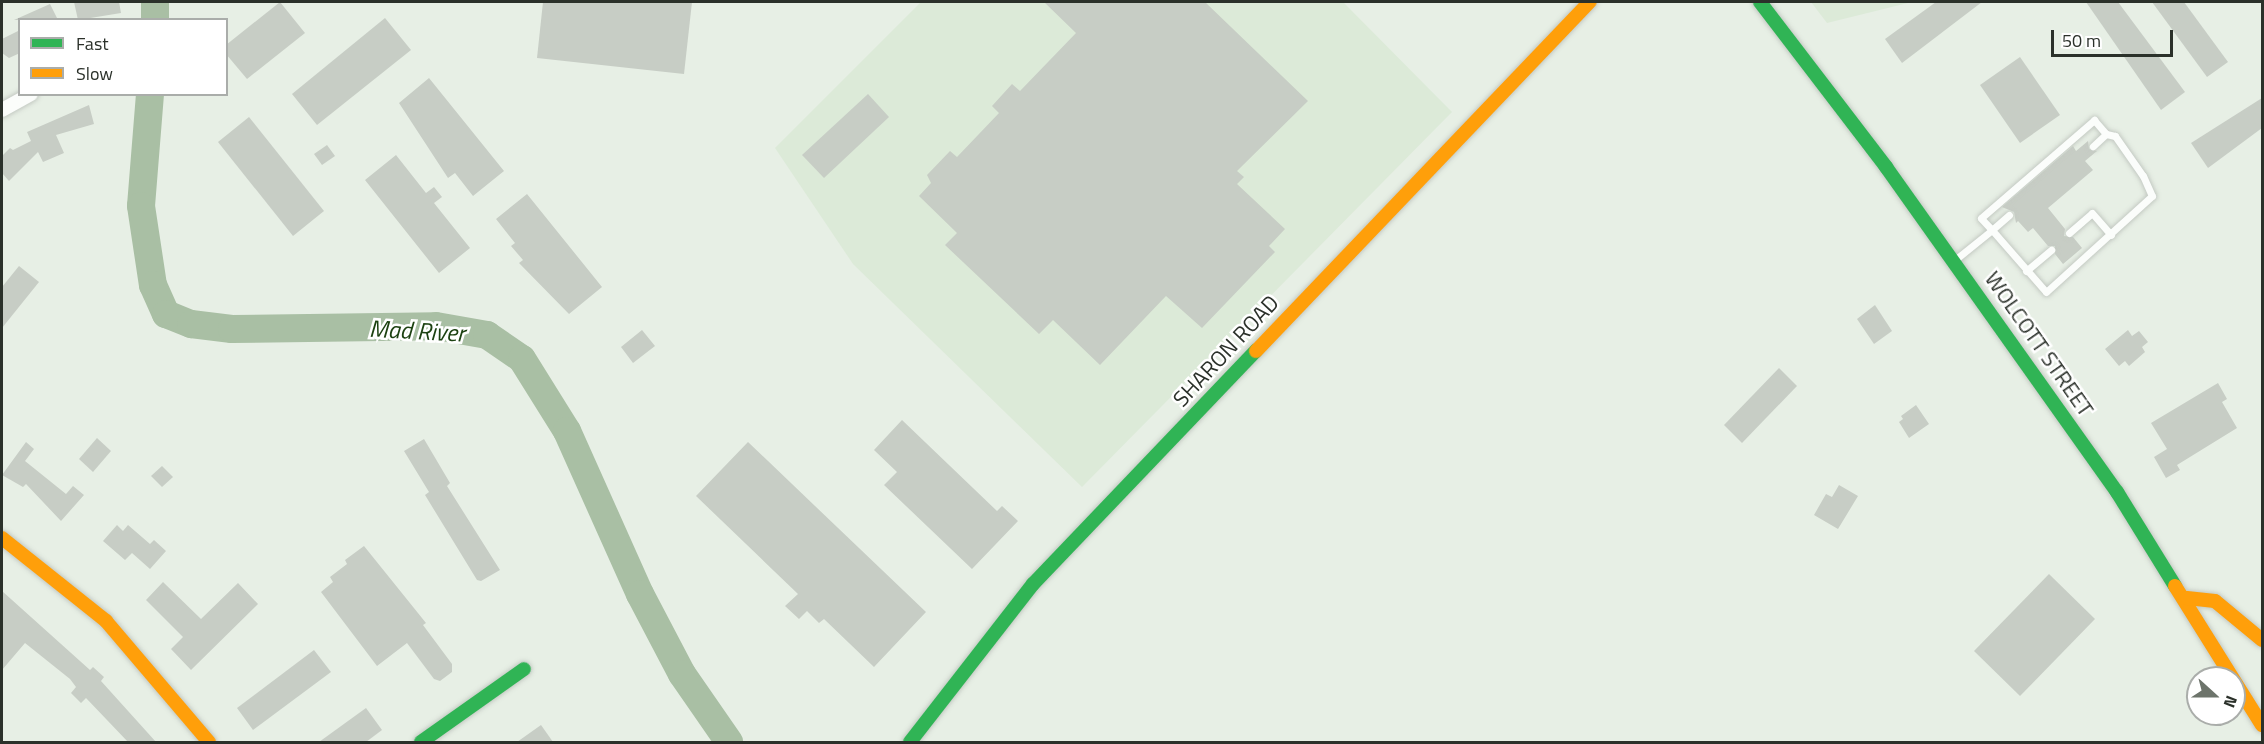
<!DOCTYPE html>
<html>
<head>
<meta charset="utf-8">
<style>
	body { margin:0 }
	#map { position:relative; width:2264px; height:744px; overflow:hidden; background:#e7efe5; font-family:"Titillium Web",sans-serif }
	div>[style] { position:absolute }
	.built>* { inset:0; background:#dcead8 }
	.river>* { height:28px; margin:-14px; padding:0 14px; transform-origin:14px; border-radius:14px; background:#a9bfa4 }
	.building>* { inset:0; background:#c7cdc5 }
	.roads { filter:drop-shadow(0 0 2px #c4cac3) drop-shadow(0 0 2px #c4cac3) }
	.lane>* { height:7px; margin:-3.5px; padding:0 3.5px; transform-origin:3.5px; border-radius:3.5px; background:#fbfdfb }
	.street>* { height:14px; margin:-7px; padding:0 7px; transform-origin:7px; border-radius:7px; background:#fbfdfb }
	.fast>* { height:14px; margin:-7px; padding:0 7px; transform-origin:7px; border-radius:7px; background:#30b455 }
	.slow>* { height:14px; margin:-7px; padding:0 7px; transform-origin:7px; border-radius:7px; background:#ff9f0a }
	span { translate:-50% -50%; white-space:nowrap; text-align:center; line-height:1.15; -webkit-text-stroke:5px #fff; paint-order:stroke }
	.street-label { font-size:22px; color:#2b312a }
	.water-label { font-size:24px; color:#1d4212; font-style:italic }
	.frame { position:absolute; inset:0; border:3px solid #2b312a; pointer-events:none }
	.legend { position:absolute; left:18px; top:18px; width:210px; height:78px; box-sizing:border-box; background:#fff; border:2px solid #aaadaa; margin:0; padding:8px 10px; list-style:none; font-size:18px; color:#2b312a }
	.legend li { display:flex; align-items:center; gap:12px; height:30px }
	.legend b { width:30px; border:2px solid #aaadaa }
	.north { position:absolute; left:2186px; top:666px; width:60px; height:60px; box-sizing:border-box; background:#fff; border:2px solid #aaadaa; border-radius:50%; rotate:111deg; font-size:16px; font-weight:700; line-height:24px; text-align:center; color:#2b312a }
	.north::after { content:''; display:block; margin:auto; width:21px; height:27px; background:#6d746b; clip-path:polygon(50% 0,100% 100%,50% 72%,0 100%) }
	.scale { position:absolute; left:2051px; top:30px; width:122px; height:27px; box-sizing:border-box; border:3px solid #2b312a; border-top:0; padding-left:8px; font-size:18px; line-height:21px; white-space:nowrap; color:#2b312a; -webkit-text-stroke:4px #fff; paint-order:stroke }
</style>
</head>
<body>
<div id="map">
	<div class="built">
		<i style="clip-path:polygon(921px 2px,1343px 2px,1452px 112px,1082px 487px,853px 264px,775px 148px)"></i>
		<i style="clip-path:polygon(1811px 2px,1912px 2px,1827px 23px)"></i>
	</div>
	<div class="river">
		<i style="left:155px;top:20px;width:18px;rotate:-90deg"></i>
		<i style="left:150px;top:94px;width:112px;rotate:94.6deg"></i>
		<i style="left:141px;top:206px;width:80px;rotate:81.4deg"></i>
		<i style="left:153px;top:285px;width:32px;rotate:66deg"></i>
		<i style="left:166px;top:314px;width:27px;rotate:22deg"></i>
		<i style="left:191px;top:324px;width:41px;rotate:7deg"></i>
		<i style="left:232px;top:329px;width:204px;rotate:-0.8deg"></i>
		<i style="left:436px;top:326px;width:52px;rotate:10deg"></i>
		<i style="left:487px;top:335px;width:42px;rotate:34.4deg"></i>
		<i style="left:522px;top:359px;width:85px;rotate:58deg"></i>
		<i style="left:567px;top:431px;width:179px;rotate:65.9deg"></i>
		<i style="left:640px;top:594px;width:90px;rotate:62.3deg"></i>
		<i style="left:682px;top:674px;width:83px;rotate:55.3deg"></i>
	</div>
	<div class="building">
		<i style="clip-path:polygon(74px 2px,119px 2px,121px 13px,78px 20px)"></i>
		<i style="clip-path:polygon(280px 2px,305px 33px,247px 79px,226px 54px,226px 45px)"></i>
		<i style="clip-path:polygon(543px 2px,692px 2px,684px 74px,537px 58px)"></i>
		<i style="clip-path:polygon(1044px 2px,1205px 2px,1308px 101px,1237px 171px,1244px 177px,1237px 184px,1285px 229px,1269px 246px,1275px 252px,1202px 328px,1166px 296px,1100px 365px,1053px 320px,1039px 334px,945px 245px,957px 233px,919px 196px,931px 183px,927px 175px,950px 151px,957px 157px,999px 113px,992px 106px,1012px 84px,1020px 91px,1076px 33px)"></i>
		<i style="clip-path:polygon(1936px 2px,1982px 2px,1902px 63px,1885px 39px)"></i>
		<i style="clip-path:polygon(2086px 2px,2118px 2px,2185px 92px,2161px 110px)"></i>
		<i style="clip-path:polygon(2152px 2px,2184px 2px,2228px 62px,2207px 77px)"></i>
		<i style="clip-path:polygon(50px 4px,58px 20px,14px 20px)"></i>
		<i style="clip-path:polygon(385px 18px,411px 50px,317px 125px,292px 94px)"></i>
		<i style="clip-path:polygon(20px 30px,20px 53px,9px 58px,2px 53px,2px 39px)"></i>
		<i style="clip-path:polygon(2020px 57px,2060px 115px,2020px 143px,1980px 85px)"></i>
		<i style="clip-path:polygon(429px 78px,504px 171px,473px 196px,455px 173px,448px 178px,399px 103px)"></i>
		<i style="clip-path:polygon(868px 94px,889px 117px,824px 178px,802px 155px)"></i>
		<i style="clip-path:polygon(2262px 98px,2262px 128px,2208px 168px,2191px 143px)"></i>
		<i style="clip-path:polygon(89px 105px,94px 124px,56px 135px,64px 153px,43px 162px,38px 152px,9px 181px,2px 173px,2px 156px,10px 148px,13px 150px,31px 141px,27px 132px)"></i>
		<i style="clip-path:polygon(249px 117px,324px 211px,293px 236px,218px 142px)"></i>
		<i style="clip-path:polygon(2088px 141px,2089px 149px,2097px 151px,2085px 161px,2093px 170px,2048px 208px,2065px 229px,2064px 236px,2073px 237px,2082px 248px,2063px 264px,2055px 254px,2055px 246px,2048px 246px,2033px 228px,2028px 232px,2018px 221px,2016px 223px,2014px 212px,2002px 207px,2073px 146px,2076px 151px)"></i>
		<i style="clip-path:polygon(327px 145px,335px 156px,322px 165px,314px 154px)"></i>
		<i style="clip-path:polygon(396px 155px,426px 193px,434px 187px,442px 197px,434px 203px,470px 248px,439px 273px,365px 180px)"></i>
		<i style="clip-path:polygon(527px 194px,602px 287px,569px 314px,519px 263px,523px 260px,511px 246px,515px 243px,496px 219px)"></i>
		<i style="clip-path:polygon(19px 266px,39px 282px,2px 328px,2px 287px)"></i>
		<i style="clip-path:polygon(1875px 305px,1892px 331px,1874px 344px,1857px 319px)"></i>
		<i style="clip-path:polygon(642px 330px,655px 346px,633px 363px,621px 347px)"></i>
		<i style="clip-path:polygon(2128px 330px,2132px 336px,2139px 331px,2148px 342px,2142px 347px,2145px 352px,2129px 366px,2125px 361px,2119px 366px,2105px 349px)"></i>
		<i style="clip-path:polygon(1779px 368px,1797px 386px,1742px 443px,1724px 425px)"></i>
		<i style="clip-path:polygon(2218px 383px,2227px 399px,2222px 402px,2237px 428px,2177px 465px,2180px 470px,2166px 478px,2154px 457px,2167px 449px,2151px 423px)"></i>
		<i style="clip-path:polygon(1916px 405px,1929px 424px,1909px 438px,1899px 422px,1903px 419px,1901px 416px)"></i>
		<i style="clip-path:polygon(902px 420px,997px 511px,1002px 506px,1018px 521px,972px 569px,884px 485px,897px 472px,874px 450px)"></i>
		<i style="clip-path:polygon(97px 438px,111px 451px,93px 472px,79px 459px)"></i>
		<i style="clip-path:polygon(424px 439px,450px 483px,447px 486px,500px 570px,481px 581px,477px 580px,425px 495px,429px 492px,404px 451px)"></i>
		<i style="clip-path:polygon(26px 442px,34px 449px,25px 461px,66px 494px,73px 486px,84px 495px,61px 521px,26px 484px,23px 487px,2px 475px)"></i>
		<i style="clip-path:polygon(748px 442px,926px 612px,874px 667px,824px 619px,819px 623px,807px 611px,799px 619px,785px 606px,798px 594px,696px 496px)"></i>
		<i style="clip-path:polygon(162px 466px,173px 477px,162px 487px,151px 476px)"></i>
		<i style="clip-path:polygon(1839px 485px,1858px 496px,1838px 529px,1814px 515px,1826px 494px,1832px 497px)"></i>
		<i style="clip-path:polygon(117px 525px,123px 531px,128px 525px,150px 544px,154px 540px,166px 551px,150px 569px,132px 553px,125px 560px,103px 541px)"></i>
		<i style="clip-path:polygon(364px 546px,426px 623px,423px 625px,452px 664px,452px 672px,440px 681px,434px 679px,407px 643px,377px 666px,321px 592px,333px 582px,330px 577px,347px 564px,345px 560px)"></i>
		<i style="clip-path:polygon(2049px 574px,2095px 619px,2020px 696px,1974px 651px)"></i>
		<i style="clip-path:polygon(163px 582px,201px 619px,238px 583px,258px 604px,191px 670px,171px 649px,183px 637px,146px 600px)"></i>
		<i style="clip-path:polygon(2px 591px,90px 670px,93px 667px,104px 677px,101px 681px,156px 742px,128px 742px,86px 698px,81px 703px,71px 693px,76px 687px,70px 679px,25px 643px,2px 670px)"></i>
		<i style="clip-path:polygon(314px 650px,331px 672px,253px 730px,237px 708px)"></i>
		<i style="clip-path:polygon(366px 708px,382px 730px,366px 742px,319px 742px)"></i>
		<i style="clip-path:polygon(541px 725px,553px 742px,517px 742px)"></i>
	</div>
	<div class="roads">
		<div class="lane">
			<i style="left:2009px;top:215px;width:23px;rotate:139deg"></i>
			<i style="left:1992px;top:230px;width:16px;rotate:-133deg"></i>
			<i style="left:1981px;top:218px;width:150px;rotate:-40.9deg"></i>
			<i style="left:2094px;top:120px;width:18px;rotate:49deg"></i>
			<i style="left:2069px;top:233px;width:30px;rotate:-41deg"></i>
			<i style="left:2092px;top:213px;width:29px;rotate:49deg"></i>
			<i style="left:1956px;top:259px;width:46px;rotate:-38.9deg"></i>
			<i style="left:1992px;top:230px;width:82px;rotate:48.9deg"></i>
			<i style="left:2046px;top:292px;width:143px;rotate:-42.2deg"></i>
			<i style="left:2152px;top:196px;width:22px;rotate:-114deg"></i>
			<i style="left:2143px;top:176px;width:49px;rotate:-125deg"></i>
			<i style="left:2115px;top:136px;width:9px;rotate:-167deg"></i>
			<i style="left:2106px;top:134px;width:18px;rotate:137deg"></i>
			<i style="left:2026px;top:271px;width:33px;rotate:-40deg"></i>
		</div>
		<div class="street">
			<i style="left:2px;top:110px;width:33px;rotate:-29deg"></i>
		</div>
		<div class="fast">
			<i style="left:1760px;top:2px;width:208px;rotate:52.6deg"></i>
			<i style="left:1886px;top:167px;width:399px;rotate:54.6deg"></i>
			<i style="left:2117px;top:492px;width:110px;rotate:58.3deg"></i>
			<i style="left:421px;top:742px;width:126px;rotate:-35.3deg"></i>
			<i style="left:910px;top:742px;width:200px;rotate:-52.1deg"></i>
			<i style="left:1033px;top:584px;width:323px;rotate:-46.3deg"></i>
		</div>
		<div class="slow">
			<i style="left:1256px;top:351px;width:483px;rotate:-46.3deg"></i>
			<i style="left:2px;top:538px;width:133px;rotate:38.6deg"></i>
			<i style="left:106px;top:621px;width:159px;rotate:49.6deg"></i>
			<i style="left:2175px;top:586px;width:164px;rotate:58deg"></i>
			<i style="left:2187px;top:598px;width:28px;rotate:6deg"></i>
			<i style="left:2215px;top:601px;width:61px;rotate:39.7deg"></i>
		</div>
	</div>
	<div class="street-label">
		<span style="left:2039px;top:344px;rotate:55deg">WOLCOTT STREET</span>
		<span style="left:1226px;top:351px;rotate:-47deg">SHARON ROAD</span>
	</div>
	<div class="water-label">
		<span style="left:417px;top:331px;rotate:3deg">Mad River</span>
	</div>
	<div class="frame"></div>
	<ul class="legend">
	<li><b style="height:8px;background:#30b455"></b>Fast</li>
	<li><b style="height:8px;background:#ff9f0a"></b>Slow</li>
	</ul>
	<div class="north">N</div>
	<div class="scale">50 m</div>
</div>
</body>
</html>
